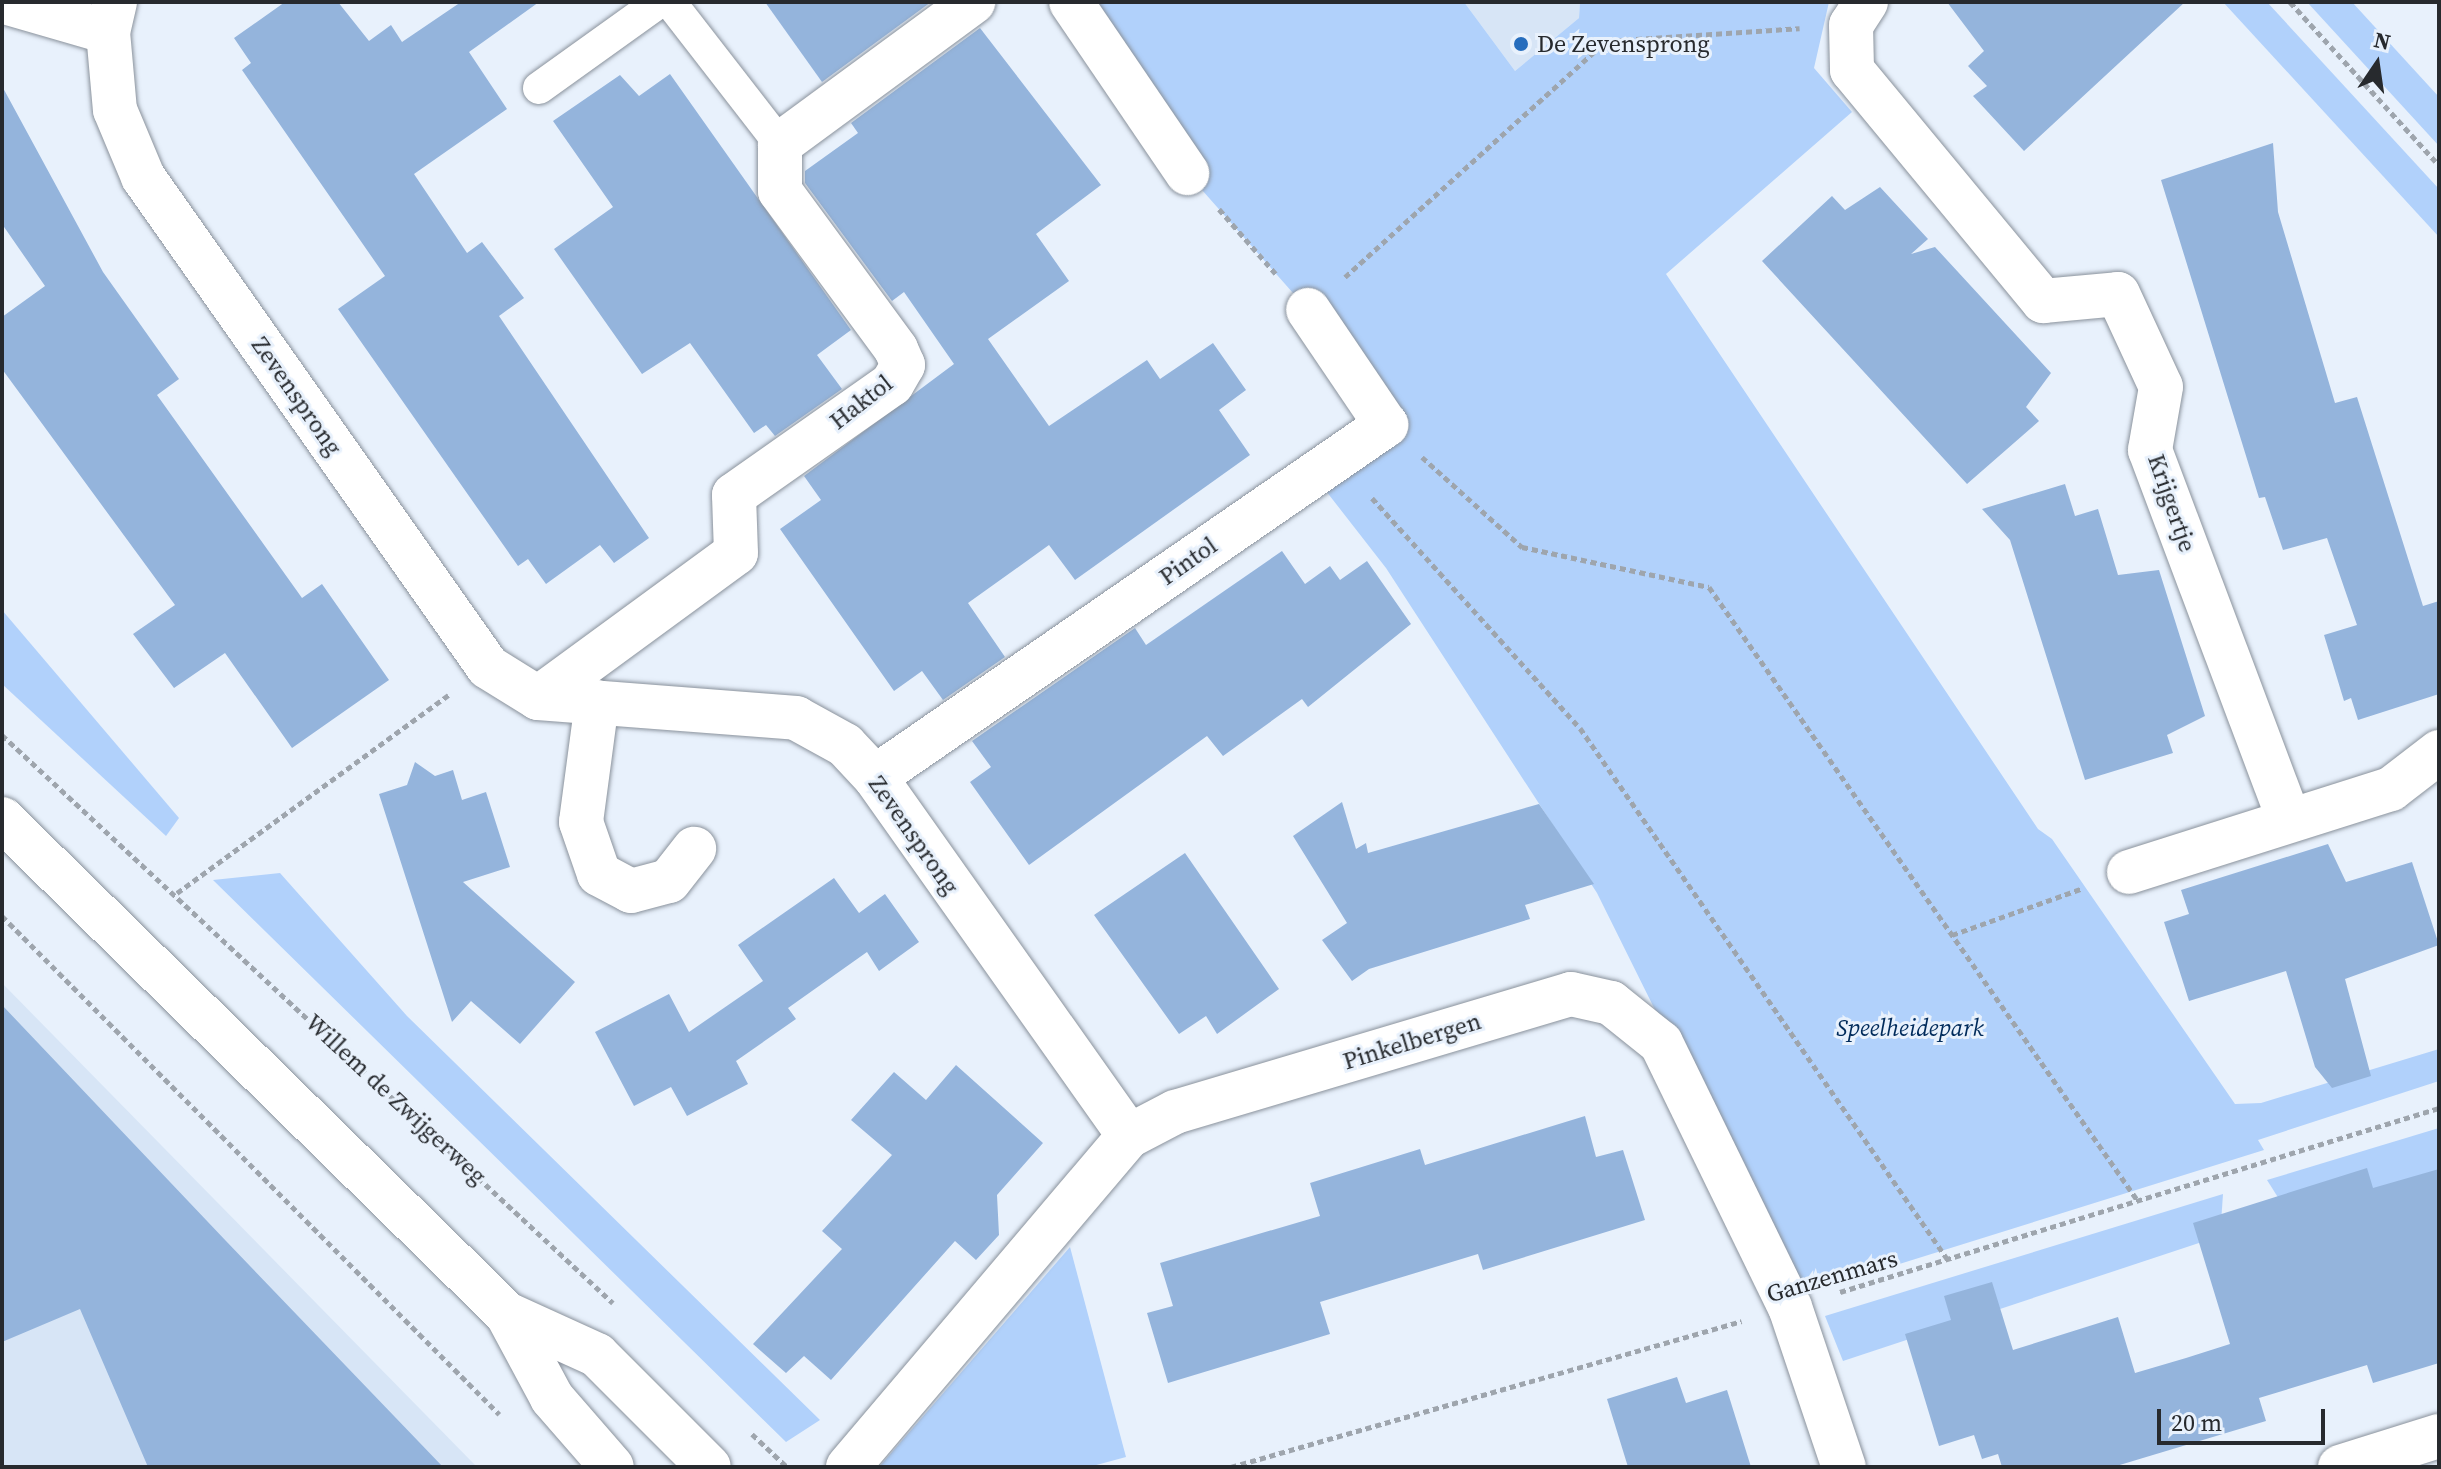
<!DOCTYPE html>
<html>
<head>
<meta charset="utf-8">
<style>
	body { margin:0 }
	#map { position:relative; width:2441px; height:1469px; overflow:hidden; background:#e8f1fc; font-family:"Source Serif 4",serif }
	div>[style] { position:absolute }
	.built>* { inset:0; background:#d7e5f6 }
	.green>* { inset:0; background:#b1d1fb }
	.building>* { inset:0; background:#94b4dc }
	.path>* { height:5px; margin-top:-2.5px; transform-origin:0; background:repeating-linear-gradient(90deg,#9ea5ad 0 6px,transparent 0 10px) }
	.roads { filter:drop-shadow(0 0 2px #8a929c) drop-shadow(0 0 2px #8a929c) }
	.lane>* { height:32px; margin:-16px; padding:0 16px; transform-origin:16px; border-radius:16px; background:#fff }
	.street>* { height:44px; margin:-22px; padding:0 22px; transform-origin:22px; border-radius:22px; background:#fff }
	.secondary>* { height:44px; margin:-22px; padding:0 22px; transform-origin:22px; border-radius:22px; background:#fff }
	.dots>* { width:22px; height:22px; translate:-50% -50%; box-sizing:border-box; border:4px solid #e8f1fc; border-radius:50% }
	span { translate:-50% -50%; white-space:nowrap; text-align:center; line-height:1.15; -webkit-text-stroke:6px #e8f1fc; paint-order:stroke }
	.poi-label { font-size:24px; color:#272a2e }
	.left { translate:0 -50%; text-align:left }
	.street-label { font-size:24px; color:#272a2e }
	.park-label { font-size:24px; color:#002b5b; font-style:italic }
	.frame { position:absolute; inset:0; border:4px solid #272a2e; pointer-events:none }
	.north { position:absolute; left:2337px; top:24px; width:80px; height:80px; -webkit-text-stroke:6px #e8f1fc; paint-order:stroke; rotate:13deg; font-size:22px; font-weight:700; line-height:32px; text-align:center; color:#272a2e }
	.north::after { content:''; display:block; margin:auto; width:28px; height:36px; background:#272a2e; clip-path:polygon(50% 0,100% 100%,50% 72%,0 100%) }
	.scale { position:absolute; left:2157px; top:1409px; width:168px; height:36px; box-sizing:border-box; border:4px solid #272a2e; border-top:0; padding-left:10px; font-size:24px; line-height:28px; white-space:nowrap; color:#272a2e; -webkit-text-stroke:6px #e8f1fc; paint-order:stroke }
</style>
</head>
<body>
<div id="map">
	<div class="built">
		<i style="clip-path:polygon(1464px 2px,1580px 2px,1579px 18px,1515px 71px)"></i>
		<i style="clip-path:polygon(2px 983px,477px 1467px,2px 1467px)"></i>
	</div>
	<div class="green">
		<i style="clip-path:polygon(1082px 2px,1464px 2px,1515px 71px,1579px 18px,1580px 2px,1829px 2px,1814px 68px,1852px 112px,1666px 274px,2038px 829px,2052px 839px,2235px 1104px,2261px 1103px,2439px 1049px,2439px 1081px,2258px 1140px,2264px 1150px,1797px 1296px,1597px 893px,1386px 568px,1319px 482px,1392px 427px,1308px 310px,1187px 173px)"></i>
		<i style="clip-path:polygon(2223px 2px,2267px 2px,2439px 189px,2439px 237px)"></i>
		<i style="clip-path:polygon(2307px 2px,2352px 2px,2439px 97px,2439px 146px)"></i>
		<i style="clip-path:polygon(2px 610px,179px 818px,166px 836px,2px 684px)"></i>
		<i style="clip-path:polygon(280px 873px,407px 1016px,820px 1420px,786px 1442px,213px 880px)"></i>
		<i style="clip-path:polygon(2439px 1128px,2439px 1171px,2291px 1218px,2267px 1180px)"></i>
		<i style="clip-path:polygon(2223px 1194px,2221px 1223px,2208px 1240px,1843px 1361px,1825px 1316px)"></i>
		<i style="clip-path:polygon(1070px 1247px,1126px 1457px,1089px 1467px,879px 1467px)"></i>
	</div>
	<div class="building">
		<i style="clip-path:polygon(285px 2px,338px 2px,369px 41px,391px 25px,402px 42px,461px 2px,539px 2px,469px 52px,507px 109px,414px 174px,467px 253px,482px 242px,524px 298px,499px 316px,649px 538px,614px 563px,600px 545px,546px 584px,528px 559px,518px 566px,338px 309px,385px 276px,242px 70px,251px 63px,234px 38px)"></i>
		<i style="clip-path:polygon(765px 2px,931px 2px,822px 82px)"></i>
		<i style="clip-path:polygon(1947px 2px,2185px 2px,2024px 151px,1973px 96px,1987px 86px,1968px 66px,1984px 51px)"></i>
		<i style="clip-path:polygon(980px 28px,1101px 185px,1036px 234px,1069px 281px,988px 339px,1049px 426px,1147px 360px,1160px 379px,1213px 343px,1246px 390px,1219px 410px,1250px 455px,1075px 580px,1049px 545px,968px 603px,1005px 657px,943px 700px,922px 671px,894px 691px,780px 529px,821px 500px,804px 476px,954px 364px,904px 292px,892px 301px,805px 183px,805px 171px,858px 133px,851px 123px)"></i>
		<i style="clip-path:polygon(670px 74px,851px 330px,817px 355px,842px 389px,775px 436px,766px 425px,754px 433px,690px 343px,642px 374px,554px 249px,613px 207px,553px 121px,620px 75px,639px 96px)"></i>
		<i style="clip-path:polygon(2px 86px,103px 272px,179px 379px,157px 395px,302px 598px,322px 584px,389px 680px,292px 748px,225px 653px,174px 688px,133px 634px,175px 605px,2px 369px,2px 317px,45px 286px,2px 224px)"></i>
		<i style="clip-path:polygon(2273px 143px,2278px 212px,2335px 403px,2357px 397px,2423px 606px,2439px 601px,2439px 694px,2358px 720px,2351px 698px,2344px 701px,2324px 635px,2357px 625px,2327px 538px,2283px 550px,2265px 497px,2259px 498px,2161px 180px)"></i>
		<i style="clip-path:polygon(1880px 187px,1928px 239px,1911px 254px,1935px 247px,2051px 373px,2026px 407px,2039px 421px,1967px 484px,1762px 261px,1832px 196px,1845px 210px)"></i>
		<i style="clip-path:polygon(2065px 484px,2075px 516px,2098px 509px,2118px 575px,2159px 570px,2205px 716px,2167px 735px,2173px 753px,2085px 780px,2010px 540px,1982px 509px)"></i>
		<i style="clip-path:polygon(1282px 551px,1305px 584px,1330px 566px,1340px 580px,1367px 561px,1411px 624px,1308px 707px,1302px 699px,1223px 756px,1207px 736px,1029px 865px,970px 782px,991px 767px,972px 741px,1135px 628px,1146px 645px)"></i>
		<i style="clip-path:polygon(415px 762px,435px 776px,453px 770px,462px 800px,486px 792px,510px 867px,463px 882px,575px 982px,520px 1044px,471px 1001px,452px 1022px,379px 794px,407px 785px)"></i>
		<i style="clip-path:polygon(1342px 802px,1356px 849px,1366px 843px,1368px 853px,1539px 804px,1594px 884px,1525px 905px,1530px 919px,1369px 969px,1352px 981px,1322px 940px,1347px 923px,1293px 836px)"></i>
		<i style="clip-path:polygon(2328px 844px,2346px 882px,2412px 862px,2439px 945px,2345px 979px,2371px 1076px,2332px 1088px,2315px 1067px,2286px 971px,2189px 1001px,2164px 922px,2189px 914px,2181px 890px)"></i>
		<i style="clip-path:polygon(1185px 853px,1279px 989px,1217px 1034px,1206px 1016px,1179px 1034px,1094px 915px)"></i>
		<i style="clip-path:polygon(834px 878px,859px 913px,885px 894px,919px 942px,879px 971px,867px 952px,788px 1008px,796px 1019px,736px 1061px,748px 1084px,687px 1116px,671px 1087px,634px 1106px,595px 1032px,669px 994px,689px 1032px,763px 981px,738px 945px)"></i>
		<i style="clip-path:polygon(2px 1005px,226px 1241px,443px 1467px,148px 1467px,80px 1309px,2px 1342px)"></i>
		<i style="clip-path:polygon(956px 1065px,1043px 1143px,997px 1195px,999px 1235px,976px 1260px,955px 1241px,831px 1380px,804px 1356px,786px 1373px,753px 1344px,842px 1249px,822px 1231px,892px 1155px,851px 1120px,894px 1072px,926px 1100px)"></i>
		<i style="clip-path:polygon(1585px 1116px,1596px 1157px,1623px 1150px,1645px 1220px,1483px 1270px,1478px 1254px,1320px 1302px,1330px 1334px,1168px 1383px,1147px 1313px,1173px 1306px,1160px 1263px,1320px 1216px,1310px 1183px,1420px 1149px,1425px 1165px)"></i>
		<i style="clip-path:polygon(2367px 1168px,2373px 1188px,2439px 1169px,2439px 1363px,2373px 1383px,2367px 1365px,2259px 1398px,2266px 1421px,2113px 1467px,2002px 1467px,1998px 1454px,1982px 1459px,1974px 1435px,1939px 1446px,1905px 1334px,1951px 1320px,1944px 1296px,1992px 1282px,2013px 1350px,2118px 1317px,2135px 1373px,2186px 1358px,2230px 1344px,2193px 1223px)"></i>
		<i style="clip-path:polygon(1677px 1377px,1686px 1403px,1727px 1390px,1751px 1467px,1628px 1467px,1607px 1399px)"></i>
	</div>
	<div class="path">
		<i style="left:2290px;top:2px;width:221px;rotate:47.6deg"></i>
		<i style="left:1219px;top:209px;width:86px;rotate:48.8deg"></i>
		<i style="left:1345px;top:277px;width:352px;rotate:-42.1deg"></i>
		<i style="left:1606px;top:41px;width:194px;rotate:-3.8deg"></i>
		<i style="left:1422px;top:457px;width:135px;rotate:42deg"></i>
		<i style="left:1522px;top:547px;width:191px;rotate:12.1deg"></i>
		<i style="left:1709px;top:587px;width:749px;rotate:55.06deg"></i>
		<i style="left:1372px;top:498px;width:310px;rotate:47.9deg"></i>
		<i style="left:1580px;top:728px;width:647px;rotate:55.33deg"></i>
		<i style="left:2px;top:735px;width:834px;rotate:42.91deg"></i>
		<i style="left:177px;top:893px;width:336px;rotate:-36.1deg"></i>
		<i style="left:2px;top:916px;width:704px;rotate:45.06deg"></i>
		<i style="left:1952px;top:935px;width:139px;rotate:-19.7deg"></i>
		<i style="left:1840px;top:1292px;width:627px;rotate:-17.08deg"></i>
		<i style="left:752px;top:1434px;width:48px;rotate:43.3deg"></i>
		<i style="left:1231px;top:1467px;width:531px;rotate:-15.95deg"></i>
	</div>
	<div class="roads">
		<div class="lane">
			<i style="left:670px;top:2px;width:180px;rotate:52.2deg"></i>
			<i style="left:539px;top:88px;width:148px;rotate:-35.6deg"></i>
		</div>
		<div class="street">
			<i style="left:5px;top:2px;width:107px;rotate:16.2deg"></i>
			<i style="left:115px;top:2px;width:31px;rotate:103deg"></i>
			<i style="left:108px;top:32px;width:78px;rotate:84.9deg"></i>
			<i style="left:115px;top:110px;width:73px;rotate:67.3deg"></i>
			<i style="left:143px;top:177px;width:599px;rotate:54.85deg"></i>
			<i style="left:488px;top:667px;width:59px;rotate:31.8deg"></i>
			<i style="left:538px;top:698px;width:259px;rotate:4.4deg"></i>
			<i style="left:796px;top:718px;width:56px;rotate:28.9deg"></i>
			<i style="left:845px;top:745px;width:44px;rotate:46.8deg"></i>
			<i style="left:875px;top:777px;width:440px;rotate:54.7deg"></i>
			<i style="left:1071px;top:2px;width:207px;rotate:55.8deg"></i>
			<i style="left:1866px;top:2px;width:27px;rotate:123deg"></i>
			<i style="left:1851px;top:25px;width:45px;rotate:88.7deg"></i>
			<i style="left:1852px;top:70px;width:300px;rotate:50.4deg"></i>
			<i style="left:2043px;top:301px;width:75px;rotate:-5.3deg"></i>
			<i style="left:2118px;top:294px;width:102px;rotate:65.2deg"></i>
			<i style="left:2161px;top:387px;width:64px;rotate:99.9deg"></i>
			<i style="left:2150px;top:450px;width:392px;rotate:69.4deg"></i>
			<i style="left:538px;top:698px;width:245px;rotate:-36.2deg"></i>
			<i style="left:736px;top:553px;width:58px;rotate:-92deg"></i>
			<i style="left:734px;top:495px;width:193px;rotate:-35.1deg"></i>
			<i style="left:892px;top:384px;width:22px;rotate:-60deg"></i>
			<i style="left:903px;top:365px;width:17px;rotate:-114deg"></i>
			<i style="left:896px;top:349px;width:196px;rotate:-126.3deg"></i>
			<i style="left:780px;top:191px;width:47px;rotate:-90deg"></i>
			<i style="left:780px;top:144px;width:240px;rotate:-36.3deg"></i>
			<i style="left:597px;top:702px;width:121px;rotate:97.6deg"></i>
			<i style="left:581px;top:822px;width:55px;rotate:70.9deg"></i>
			<i style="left:599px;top:874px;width:36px;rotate:28deg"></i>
			<i style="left:631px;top:891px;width:39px;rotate:-15deg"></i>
			<i style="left:669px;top:881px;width:41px;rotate:-52deg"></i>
			<i style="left:875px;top:777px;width:621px;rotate:-34.56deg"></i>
			<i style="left:1386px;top:425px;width:139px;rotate:-124.1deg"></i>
			<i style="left:2129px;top:872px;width:275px;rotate:-17.6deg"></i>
			<i style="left:2391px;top:789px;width:61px;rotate:-37.6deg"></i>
			<i style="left:848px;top:1467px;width:434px;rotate:-49.7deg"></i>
			<i style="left:1129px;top:1136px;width:52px;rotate:-27.6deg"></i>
			<i style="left:1175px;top:1112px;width:413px;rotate:-16.6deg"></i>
			<i style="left:1571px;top:994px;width:41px;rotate:12.7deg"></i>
			<i style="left:1611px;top:1003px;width:64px;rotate:38.7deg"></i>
			<i style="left:1661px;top:1043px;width:294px;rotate:64deg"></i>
			<i style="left:1790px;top:1307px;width:169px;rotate:71.4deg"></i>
			<i style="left:2340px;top:1467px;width:104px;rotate:-17.4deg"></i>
		</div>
		<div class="secondary">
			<i style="left:2px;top:819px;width:707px;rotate:44.43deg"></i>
			<i style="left:507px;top:1314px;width:95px;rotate:61.8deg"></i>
			<i style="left:552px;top:1398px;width:91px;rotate:49deg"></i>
			<i style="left:507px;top:1314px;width:99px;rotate:24.5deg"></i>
			<i style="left:597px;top:1355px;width:158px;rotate:45deg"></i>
		</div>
	</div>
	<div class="dots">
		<i style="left:1521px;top:44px;background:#266dbd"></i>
	</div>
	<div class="poi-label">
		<span class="left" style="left:1537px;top:44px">De Zevensprong</span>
	</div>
	<div class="street-label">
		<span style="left:297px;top:396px;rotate:55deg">Zevensprong</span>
		<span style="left:861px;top:402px;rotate:-38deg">Haktol</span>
		<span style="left:2172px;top:503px;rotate:71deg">Krijgertje</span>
		<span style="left:1188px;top:561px;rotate:-35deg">Pintol</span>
		<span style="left:914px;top:835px;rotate:55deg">Zevensprong</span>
		<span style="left:1412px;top:1041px;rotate:-17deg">Pinkelbergen</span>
		<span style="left:396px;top:1099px;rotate:43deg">Willem de Zwijgerweg</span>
		<span style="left:1832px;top:1276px;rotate:-16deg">Ganzenmars</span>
	</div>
	<div class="park-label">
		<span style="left:1910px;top:1028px">Speelheidepark</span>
	</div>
	<div class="frame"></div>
	<div class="north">N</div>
	<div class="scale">20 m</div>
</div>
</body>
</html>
